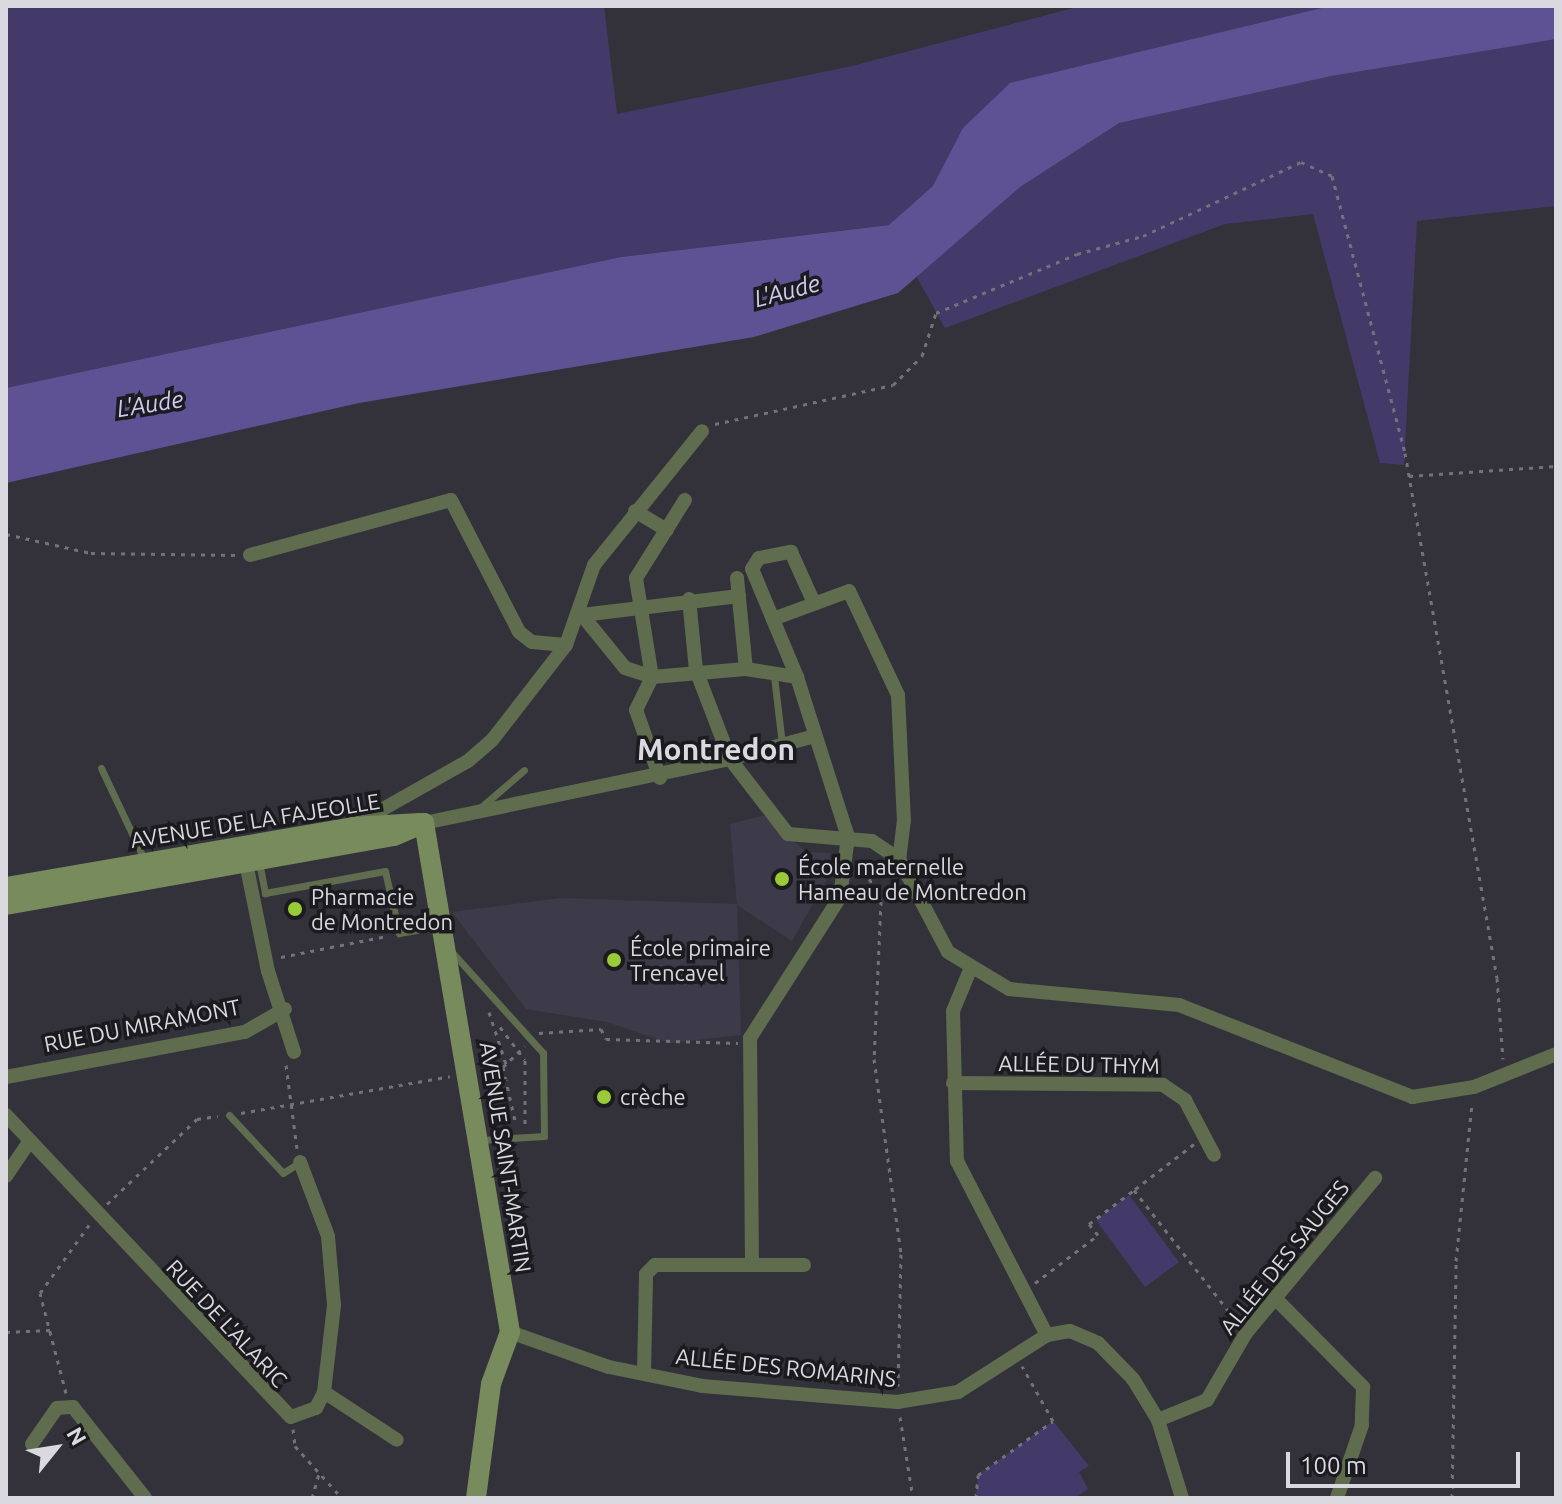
<!DOCTYPE html>
<html>
<head>
<meta charset="utf-8">
<style>
	body { margin:0 }
	#map { position:relative; width:1562px; height:1504px; overflow:hidden; background:#33323b; font-family:Ubuntu,sans-serif }
	div>[style] { position:absolute }
	.built>* { inset:0; background:#3d3b4a }
	.green>* { inset:0; background:#433a69 }
	.water>* { inset:0; background:#5e5194 }
	.path>* { height:3px; margin-top:-1.5px; transform-origin:0; background:repeating-linear-gradient(90deg,#73727a 0 4px,transparent 0 10px) }
	.lane>* { height:7px; margin:-3.5px; padding:0 3.5px; transform-origin:3.5px; border-radius:3.5px; background:#5f6c4e }
	.street>* { height:14px; margin:-7px; padding:0 7px; transform-origin:7px; border-radius:7px; background:#5f6c4e }
	.secondary>* { height:20px; margin:-10px; padding:0 10px; transform-origin:10px; border-radius:10px; background:#778b5c }
	.dots>* { width:22px; height:22px; translate:-50% -50%; box-sizing:border-box; border:4px solid #1b1a1e; border-radius:50% }
	span { translate:-50% -50%; white-space:nowrap; text-align:center; line-height:1.15; -webkit-text-stroke:7px #1b1a1e; paint-order:stroke }
	.street-label { font-size:22px; color:#dad9df }
	.poi-label { font-size:22px; color:#dad9df }
	.left { translate:0 -50%; text-align:left }
	.water-label { font-size:24px; color:#cfcaf1; font-style:italic }
	.district-label { font-size:30px; color:#dad9df; font-weight:700 }
	.frame { position:absolute; inset:0; border:8px solid #dad9df; pointer-events:none }
	.north { position:absolute; left:16px; top:1408px; width:80px; height:80px; -webkit-text-stroke:6px #1b1a1e; paint-order:stroke; rotate:60deg; font-size:22px; font-weight:700; line-height:32px; text-align:center; color:#dad9df }
	.north::after { content:''; display:block; margin:auto; width:28px; height:36px; background:#dad9df; clip-path:polygon(50% 0,100% 100%,50% 72%,0 100%) }
	.scale { position:absolute; left:1286px; top:1452px; width:234px; height:36px; box-sizing:border-box; border:4px solid #dad9df; border-top:0; padding-left:10px; font-size:24px; line-height:28px; white-space:nowrap; color:#dad9df; -webkit-text-stroke:6px #1b1a1e; paint-order:stroke }
</style>
</head>
<body>
<div id="map">
	<div class="built">
		<i style="clip-path:polygon(766px 815px,806px 852px,830px 853px,829px 875px,792px 941px,737px 905px,741px 1035px,669px 1043px,607px 1022px,526px 1009px,452px 912px,561px 898px,737px 904px,730px 824px)"></i>
	</div>
	<div class="green">
		<i style="clip-path:polygon(6px 6px,604px 6px,617px 114px,852px 66px,1081px 6px,1556px 6px,1556px 206px,1417px 221px,1404px 465px,1380px 463px,1313px 214px,1225px 224px,945px 328px,888px 225px,621px 257px,6px 388px)"></i>
		<i style="clip-path:polygon(1129px 1195px,1179px 1262px,1145px 1287px,1096px 1220px)"></i>
		<i style="clip-path:polygon(1053px 1421px,1089px 1466px,1079px 1472px,1088px 1489px,1075px 1498px,976px 1498px,978px 1475px)"></i>
	</div>
	<div class="water">
		<i style="clip-path:polygon(1330px 6px,1556px 6px,1556px 39px,1331px 76px,1119px 123px,1020px 187px,898px 293px,754px 337px,359px 403px,6px 483px,6px 388px,621px 257px,889px 225px,933px 186px,963px 128px,1010px 83px)"></i>
	</div>
	<div class="path">
		<i style="left:715px;top:424px;width:182px;rotate:-12.4deg"></i>
		<i style="left:893px;top:385px;width:41px;rotate:-45deg"></i>
		<i style="left:922px;top:356px;width:45px;rotate:-72deg"></i>
		<i style="left:936px;top:313px;width:153px;rotate:-22.7deg"></i>
		<i style="left:1077px;top:254px;width:68px;rotate:-15.3deg"></i>
		<i style="left:1143px;top:236px;width:174px;rotate:-25.1deg"></i>
		<i style="left:1301px;top:162px;width:34px;rotate:24deg"></i>
		<i style="left:1332px;top:176px;width:286px;rotate:75.2deg"></i>
		<i style="left:1405px;top:453px;width:533px;rotate:80.06deg"></i>
		<i style="left:1497px;top:978px;width:81px;rotate:85.8deg"></i>
		<i style="left:1409px;top:476px;width:147px;rotate:-3.9deg"></i>
		<i style="left:6px;top:534px;width:87px;rotate:12.6deg"></i>
		<i style="left:91px;top:553px;width:147px;rotate:0.8deg"></i>
		<i style="left:860px;top:861px;width:45px;rotate:62.3deg"></i>
		<i style="left:881px;top:901px;width:158px;rotate:92.5deg"></i>
		<i style="left:874px;top:1059px;width:197px;rotate:82.1deg"></i>
		<i style="left:901px;top:1254px;width:132px;rotate:91.3deg"></i>
		<i style="left:281px;top:957px;width:108px;rotate:-11.2deg"></i>
		<i style="left:489px;top:1012px;width:55px;rotate:71.9deg"></i>
		<i style="left:500px;top:1027px;width:41px;rotate:52.9deg"></i>
		<i style="left:525px;top:1060px;width:66px;rotate:90deg"></i>
		<i style="left:539px;top:1033px;width:62px;rotate:-3.7deg"></i>
		<i style="left:601px;top:1029px;width:11px;rotate:63deg"></i>
		<i style="left:606px;top:1039px;width:132px;rotate:1.7deg"></i>
		<i style="left:286px;top:1065px;width:84px;rotate:82.5deg"></i>
		<i style="left:503px;top:1067px;width:59px;rotate:77.4deg"></i>
		<i style="left:485px;top:1070px;width:18px;rotate:-9deg"></i>
		<i style="left:503px;top:1067px;width:30px;rotate:-44deg"></i>
		<i style="left:241px;top:1113px;width:212px;rotate:-10deg"></i>
		<i style="left:1194px;top:1144px;width:76px;rotate:142.5deg"></i>
		<i style="left:1134px;top:1190px;width:169px;rotate:52deg"></i>
		<i style="left:107px;top:1204px;width:124px;rotate:-43.4deg"></i>
		<i style="left:197px;top:1119px;width:21px;rotate:-8deg"></i>
		<i style="left:1035px;top:1283px;width:79px;rotate:-37.3deg"></i>
		<i style="left:1098px;top:1235px;width:14px;rotate:-129deg"></i>
		<i style="left:1089px;top:1224px;width:56px;rotate:-37.1deg"></i>
		<i style="left:6px;top:1332px;width:44px;rotate:-2.6deg"></i>
		<i style="left:66px;top:1393px;width:103px;rotate:-104.6deg"></i>
		<i style="left:40px;top:1293px;width:84px;rotate:-54.2deg"></i>
		<i style="left:900px;top:1417px;width:82px;rotate:80.9deg"></i>
		<i style="left:293px;top:1429px;width:17px;rotate:83deg"></i>
		<i style="left:295px;top:1446px;width:70px;rotate:47.9deg"></i>
		<i style="left:312px;top:1498px;width:25px;rotate:-74deg"></i>
		<i style="left:976px;top:1498px;width:23px;rotate:-85deg"></i>
		<i style="left:978px;top:1475px;width:92px;rotate:-35.8deg"></i>
		<i style="left:1053px;top:1421px;width:63px;rotate:-119.4deg"></i>
		<i style="left:1452px;top:1498px;width:237px;rotate:-89deg"></i>
		<i style="left:1456px;top:1261px;width:159px;rotate:-84.2deg"></i>
	</div>
	<div class="lane">
		<i style="left:774px;top:676px;width:68px;rotate:83.3deg"></i>
		<i style="left:101px;top:768px;width:101px;rotate:64.7deg"></i>
		<i style="left:480px;top:808px;width:58px;rotate:-40.8deg"></i>
		<i style="left:259px;top:862px;width:32px;rotate:79deg"></i>
		<i style="left:265px;top:893px;width:122px;rotate:-10.4deg"></i>
		<i style="left:385px;top:871px;width:64px;rotate:77.3deg"></i>
		<i style="left:399px;top:933px;width:42px;rotate:-9.7deg"></i>
		<i style="left:450px;top:950px;width:139px;rotate:47.9deg"></i>
		<i style="left:543px;top:1053px;width:83px;rotate:89.3deg"></i>
		<i style="left:544px;top:1136px;width:64px;rotate:176.4deg"></i>
		<i style="left:229px;top:1115px;width:79px;rotate:47deg"></i>
		<i style="left:283px;top:1173px;width:20px;rotate:-33deg"></i>
	</div>
	<div class="street">
		<i style="left:635px;top:511px;width:37px;rotate:31deg"></i>
		<i style="left:250px;top:555px;width:208px;rotate:-15.3deg"></i>
		<i style="left:451px;top:500px;width:148px;rotate:62.7deg"></i>
		<i style="left:519px;top:632px;width:16px;rotate:38deg"></i>
		<i style="left:532px;top:642px;width:34px;rotate:5deg"></i>
		<i style="left:737px;top:578px;width:91px;rotate:84.4deg"></i>
		<i style="left:739px;top:596px;width:158px;rotate:173.1deg"></i>
		<i style="left:582px;top:615px;width:68px;rotate:50.9deg"></i>
		<i style="left:625px;top:668px;width:28px;rotate:18deg"></i>
		<i style="left:652px;top:677px;width:94px;rotate:-4.9deg"></i>
		<i style="left:746px;top:669px;width:52px;rotate:8.9deg"></i>
		<i style="left:689px;top:599px;width:71px;rotate:84.4deg"></i>
		<i style="left:696px;top:670px;width:95px;rotate:69.1deg"></i>
		<i style="left:730px;top:759px;width:88px;rotate:-15.1deg"></i>
		<i style="left:773px;top:619px;width:81px;rotate:-20.2deg"></i>
		<i style="left:849px;top:591px;width:115px;rotate:64.8deg"></i>
		<i style="left:898px;top:695px;width:125px;rotate:87.3deg"></i>
		<i style="left:904px;top:820px;width:39px;rotate:97deg"></i>
		<i style="left:660px;top:778px;width:72px;rotate:-109.4deg"></i>
		<i style="left:636px;top:710px;width:37px;rotate:-64deg"></i>
		<i style="left:652px;top:677px;width:100px;rotate:-99.2deg"></i>
		<i style="left:636px;top:578px;width:92px;rotate:-57.9deg"></i>
		<i style="left:424px;top:823px;width:313px;rotate:-11.8deg"></i>
		<i style="left:730px;top:759px;width:95px;rotate:52.3deg"></i>
		<i style="left:788px;top:834px;width:84px;rotate:4.8deg"></i>
		<i style="left:872px;top:841px;width:32px;rotate:34deg"></i>
		<i style="left:899px;top:859px;width:105px;rotate:62.2deg"></i>
		<i style="left:948px;top:952px;width:71px;rotate:31.2deg"></i>
		<i style="left:1009px;top:989px;width:171px;rotate:5.4deg"></i>
		<i style="left:1179px;top:1005px;width:251px;rotate:21.5deg"></i>
		<i style="left:1412px;top:1097px;width:63px;rotate:-9.2deg"></i>
		<i style="left:1474px;top:1087px;width:88px;rotate:-21.9deg"></i>
		<i style="left:353px;top:826px;width:132px;rotate:-29.5deg"></i>
		<i style="left:468px;top:761px;width:33px;rotate:-41deg"></i>
		<i style="left:493px;top:739px;width:119px;rotate:-52.2deg"></i>
		<i style="left:566px;top:645px;width:85px;rotate:-70.7deg"></i>
		<i style="left:594px;top:565px;width:172px;rotate:-51.1deg"></i>
		<i style="left:246px;top:863px;width:110px;rotate:78.5deg"></i>
		<i style="left:268px;top:971px;width:85px;rotate:72.2deg"></i>
		<i style="left:970px;top:970px;width:44px;rotate:112.5deg"></i>
		<i style="left:953px;top:1011px;width:150px;rotate:88.5deg"></i>
		<i style="left:957px;top:1161px;width:196px;rotate:62.7deg"></i>
		<i style="left:6px;top:1077px;width:243px;rotate:-10.7deg"></i>
		<i style="left:245px;top:1032px;width:46px;rotate:-29.9deg"></i>
		<i style="left:953px;top:1083px;width:210px;rotate:0.5deg"></i>
		<i style="left:1163px;top:1085px;width:27px;rotate:34deg"></i>
		<i style="left:1185px;top:1100px;width:62px;rotate:62.2deg"></i>
		<i style="left:6px;top:1115px;width:415px;rotate:46.7deg"></i>
		<i style="left:291px;top:1417px;width:27px;rotate:-20deg"></i>
		<i style="left:316px;top:1408px;width:18px;rotate:-63deg"></i>
		<i style="left:324px;top:1392px;width:88px;rotate:-83.4deg"></i>
		<i style="left:334px;top:1305px;width:69px;rotate:-95deg"></i>
		<i style="left:328px;top:1236px;width:79px;rotate:-110.7deg"></i>
		<i style="left:6px;top:1176px;width:41px;rotate:-55.9deg"></i>
		<i style="left:752px;top:1263px;width:225px;rotate:-90.5deg"></i>
		<i style="left:750px;top:1038px;width:167px;rotate:-57.4deg"></i>
		<i style="left:840px;top:897px;width:61px;rotate:-82.4deg"></i>
		<i style="left:848px;top:837px;width:168px;rotate:-107.7deg"></i>
		<i style="left:797px;top:677px;width:117px;rotate:-112.6deg"></i>
		<i style="left:752px;top:569px;width:13px;rotate:-58deg"></i>
		<i style="left:759px;top:558px;width:33px;rotate:-11deg"></i>
		<i style="left:791px;top:552px;width:56px;rotate:65.7deg"></i>
		<i style="left:1274px;top:1297px;width:127px;rotate:45.3deg"></i>
		<i style="left:1363px;top:1387px;width:38px;rotate:92deg"></i>
		<i style="left:1362px;top:1425px;width:77px;rotate:108.9deg"></i>
		<i style="left:510px;top:1332px;width:105px;rotate:19.5deg"></i>
		<i style="left:609px;top:1367px;width:95px;rotate:11.5deg"></i>
		<i style="left:702px;top:1386px;width:196px;rotate:4.7deg"></i>
		<i style="left:897px;top:1402px;width:62px;rotate:-9.3deg"></i>
		<i style="left:958px;top:1392px;width:106px;rotate:-32.6deg"></i>
		<i style="left:1047px;top:1335px;width:23px;rotate:-10deg"></i>
		<i style="left:1070px;top:1331px;width:30px;rotate:23deg"></i>
		<i style="left:1098px;top:1343px;width:50px;rotate:45.8deg"></i>
		<i style="left:1133px;top:1379px;width:48px;rotate:58.6deg"></i>
		<i style="left:1158px;top:1420px;width:82px;rotate:72.9deg"></i>
		<i style="left:644px;top:1373px;width:99px;rotate:-88.8deg"></i>
		<i style="left:646px;top:1274px;width:13px;rotate:-45deg"></i>
		<i style="left:655px;top:1265px;width:149px"></i>
		<i style="left:324px;top:1392px;width:87px;rotate:33.3deg"></i>
		<i style="left:1158px;top:1420px;width:53px;rotate:-22.2deg"></i>
		<i style="left:1207px;top:1400px;width:78px;rotate:-59.8deg"></i>
		<i style="left:1246px;top:1333px;width:202px;rotate:-50.2deg"></i>
		<i style="left:32px;top:1444px;width:44px;rotate:-55.2deg"></i>
		<i style="left:57px;top:1408px;width:16px;rotate:-4deg"></i>
		<i style="left:73px;top:1407px;width:116px;rotate:51.6deg"></i>
	</div>
	<div class="secondary">
		<i style="left:424px;top:823px;width:516px;rotate:80.41deg"></i>
		<i style="left:510px;top:1332px;width:55px;rotate:110.1deg"></i>
		<i style="left:491px;top:1384px;width:115px;rotate:97.5deg"></i>
		<i style="left:6px;top:887px;width:352px;rotate:-9.8deg"></i>
		<i style="left:353px;top:827px;width:67px;rotate:-3.4deg"></i>
		<i style="left:6px;top:905px;width:394px;rotate:-10.1deg"></i>
		<i style="left:394px;top:836px;width:33px;rotate:-23deg"></i>
	</div>
	<div class="dots">
		<i style="left:782px;top:879px;background:#98cb37"></i>
		<i style="left:295px;top:909px;background:#98cb37"></i>
		<i style="left:614px;top:960px;background:#98cb37"></i>
		<i style="left:604px;top:1097px;background:#98cb37"></i>
	</div>
	<div class="street-label">
		<span style="left:255px;top:820px;rotate:-9deg">AVENUE DE LA FAJEOLLE</span>
		<span style="left:142px;top:1025px;rotate:-11deg">RUE DU MIRAMONT</span>
		<span style="left:1079px;top:1064px;rotate:1deg">ALLÉE DU THYM</span>
		<span style="left:506px;top:1157px;rotate:81deg">AVENUE SAINT-MARTIN</span>
		<span style="left:1284px;top:1257px;rotate:-51deg">ALLÉE DES SAUGES</span>
		<span style="left:227px;top:1323px;rotate:47deg">RUE DE L'ALARIC</span>
		<span style="left:786px;top:1367px;rotate:6deg">ALLÉE DES ROMARINS</span>
	</div>
	<div class="poi-label">
		<span class="left" style="left:798px;top:879px">École maternelle<br>Hameau de Montredon</span>
		<span class="left" style="left:311px;top:909px">Pharmacie<br>de Montredon</span>
		<span class="left" style="left:630px;top:960px">École primaire<br>Trencavel</span>
		<span class="left" style="left:620px;top:1097px">crèche</span>
	</div>
	<div class="water-label">
		<span style="left:787px;top:291px;rotate:-15deg">L'Aude</span>
		<span style="left:150px;top:404px;rotate:-9deg">L'Aude</span>
	</div>
	<div class="district-label">
		<span style="left:716px;top:749px">Montredon</span>
	</div>
	<div class="frame"></div>
	<div class="north">N</div>
	<div class="scale">100 m</div>
</div>
</body>
</html>
